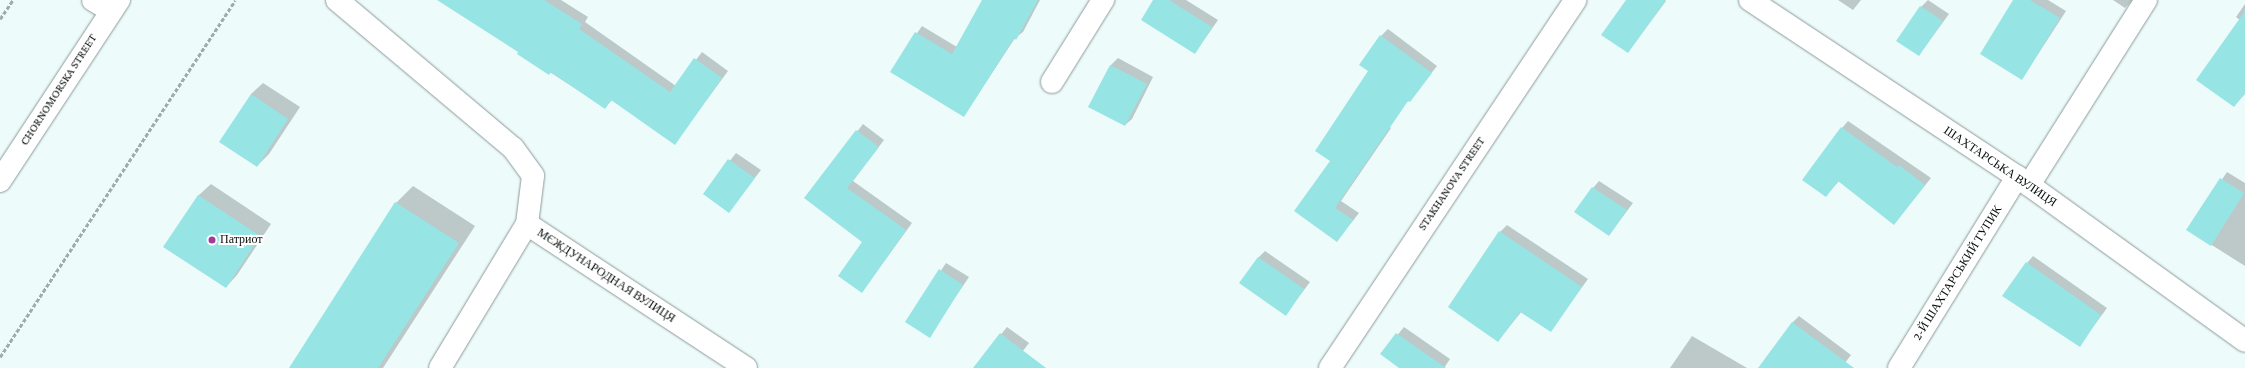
<!DOCTYPE html>
<html>
<head>
<meta charset="utf-8">
<style>
	body { margin:0 }
	#map { position:relative; width:2245px; height:368px; overflow:hidden; background:#edfbfb; font-family:"Crimson Pro",serif }
	div>[style] { position:absolute }
	.shadow>* { inset:0; background:#0003 }
	.building>* { inset:0; background:#97e4e5 }
	.path>* { height:2.5px; margin-top:-1.25px; transform-origin:0; background:repeating-linear-gradient(90deg,#a0abab 0 4px,transparent 0 6px) }
	.roads { filter:drop-shadow(0 0 1px #8d9a9a) drop-shadow(0 0 1px #8d9a9a) }
	.minor>* { height:22px; margin:-11px; padding:0 11px; transform-origin:11px; border-radius:11px; background:#fff }
	.dots>* { width:11px; height:11px; translate:-50% -50%; box-sizing:border-box; border:2px solid #fff; border-radius:50% }
	span { translate:-50% -50%; white-space:nowrap; text-align:center; line-height:1.15; -webkit-text-stroke:4px #fff; paint-order:stroke }
	.street-label { font-size:12px; color:#090d0d }
	.poi-label { font-size:12px; color:#090d0d }
	.left { translate:0 -50%; text-align:left }
</style>
</head>
<body>
<div id="map">
	<div class="shadow">
		<i style="clip-path:polygon(461px 0,561px 0,588px 17px,585px 22px,676px 86px,702px 52px,728px 71px,675px 143px,612px 100px,605px 108px,519px 52px)"></i>
		<i style="clip-path:polygon(983px 0,1040px 0,1023px 32px,1015px 38px,964px 116px,891px 71px,922px 26px,957px 47px)"></i>
		<i style="clip-path:polygon(1154px 0,1186px 0,1218px 20px,1195px 53px)"></i>
		<i style="clip-path:polygon(1627px 0,1666px 1px,1628px 52px)"></i>
		<i style="clip-path:polygon(1838px 0,1861px 0,1853px 10px)"></i>
		<i style="clip-path:polygon(1928px 0,1949px 14px,1919px 55px,1921px 7px)"></i>
		<i style="clip-path:polygon(2014px 0,2048px 0,2066px 11px,2022px 79px)"></i>
		<i style="clip-path:polygon(2113px 0,2133px 0,2125px 8px)"></i>
		<i style="clip-path:polygon(2245px 4px,2245px 94px,2234px 106px,2240px 20px,2236px 17px)"></i>
		<i style="clip-path:polygon(1388px 29px,1437px 66px,1409px 101px,1406px 102px,1381px 36px)"></i>
		<i style="clip-path:polygon(1118px 58px,1153px 77px,1132px 119px,1125px 125px,1089px 107px,1111px 65px)"></i>
		<i style="clip-path:polygon(263px 83px,300px 107px,269px 154px,257px 166px,251px 94px)"></i>
		<i style="clip-path:polygon(1350px 103px,1391px 128px,1341px 201px,1359px 213px,1337px 241px,1331px 160px)"></i>
		<i style="clip-path:polygon(1848px 121px,1931px 178px,1894px 224px,1839px 181px,1826px 196px,1842px 128px)"></i>
		<i style="clip-path:polygon(863px 124px,884px 140px,853px 181px,912px 223px,862px 292px,863px 242px,805px 198px)"></i>
		<i style="clip-path:polygon(736px 153px,761px 170px,729px 211px,704px 194px)"></i>
		<i style="clip-path:polygon(2227px 172px,2245px 183px,2245px 266px,2188px 230px)"></i>
		<i style="clip-path:polygon(1599px 181px,1633px 203px,1609px 235px,1593px 188px)"></i>
		<i style="clip-path:polygon(211px 184px,271px 224px,237px 275px,226px 287px,164px 247px,199px 195px)"></i>
		<i style="clip-path:polygon(413px 186px,475px 226px,383px 368px,290px 368px,396px 203px)"></i>
		<i style="clip-path:polygon(1507px 225px,1588px 279px,1550px 331px,1522px 311px,1498px 341px,1500px 232px)"></i>
		<i style="clip-path:polygon(1265px 251px,1310px 282px,1286px 314px,1258px 258px)"></i>
		<i style="clip-path:polygon(2033px 256px,2107px 308px,2079px 346px,2027px 263px)"></i>
		<i style="clip-path:polygon(946px 263px,969px 277px,929px 336px,907px 322px)"></i>
		<i style="clip-path:polygon(1799px 316px,1851px 355px,1841px 368px,1797px 368px,1792px 323px)"></i>
		<i style="clip-path:polygon(1007px 327px,1029px 343px,1010px 368px,974px 368px)"></i>
		<i style="clip-path:polygon(1404px 327px,1450px 359px,1444px 368px,1401px 368px,1382px 354px)"></i>
		<i style="clip-path:polygon(1692px 336px,1747px 368px,1670px 368px)"></i>
	</div>
	<div class="building">
		<i style="clip-path:polygon(437px 0,544px 0,582px 24px,579px 29px,670px 92px,694px 58px,722px 78px,675px 145px,611px 100px,605px 109px,551px 72px,549px 75px,517px 54px,518px 52px)"></i>
		<i style="clip-path:polygon(982px 0,1038px 0,1016px 40px,1014px 38px,964px 117px,890px 72px,915px 32px,952px 54px)"></i>
		<i style="clip-path:polygon(1153px 0,1169px 0,1212px 27px,1195px 54px,1141px 20px)"></i>
		<i style="clip-path:polygon(1626px 0,1666px 0,1628px 53px,1601px 35px)"></i>
		<i style="clip-path:polygon(2013px 0,2030px 0,2060px 18px,2022px 80px,1980px 54px)"></i>
		<i style="clip-path:polygon(1920px 6px,1943px 21px,1919px 56px,1896px 41px)"></i>
		<i style="clip-path:polygon(2245px 11px,2245px 93px,2234px 107px,2196px 80px)"></i>
		<i style="clip-path:polygon(1380px 35px,1432px 73px,1410px 102px,1408px 101px,1335px 208px,1353px 220px,1337px 242px,1294px 211px,1330px 161px,1315px 151px,1368px 71px,1359px 65px)"></i>
		<i style="clip-path:polygon(1110px 65px,1147px 84px,1125px 126px,1088px 107px)"></i>
		<i style="clip-path:polygon(251px 94px,288px 119px,257px 167px,219px 142px)"></i>
		<i style="clip-path:polygon(1841px 127px,1897px 167px,1899px 165px,1925px 185px,1894px 225px,1838px 181px,1826px 197px,1802px 180px)"></i>
		<i style="clip-path:polygon(856px 130px,879px 147px,847px 188px,906px 230px,862px 293px,838px 276px,862px 242px,804px 198px)"></i>
		<i style="clip-path:polygon(728px 159px,755px 178px,729px 213px,703px 194px)"></i>
		<i style="clip-path:polygon(2220px 178px,2244px 193px,2211px 246px,2186px 230px)"></i>
		<i style="clip-path:polygon(1592px 187px,1627px 210px,1609px 236px,1574px 212px)"></i>
		<i style="clip-path:polygon(198px 195px,260px 236px,226px 288px,163px 247px)"></i>
		<i style="clip-path:polygon(395px 202px,459px 243px,378px 368px,289px 368px)"></i>
		<i style="clip-path:polygon(1499px 231px,1582px 287px,1551px 332px,1520px 312px,1498px 342px,1448px 307px)"></i>
		<i style="clip-path:polygon(1258px 257px,1304px 289px,1286px 316px,1239px 283px)"></i>
		<i style="clip-path:polygon(2026px 262px,2101px 315px,2080px 347px,2002px 296px)"></i>
		<i style="clip-path:polygon(939px 269px,963px 285px,930px 338px,905px 322px)"></i>
		<i style="clip-path:polygon(1792px 322px,1854px 368px,1758px 368px)"></i>
		<i style="clip-path:polygon(1000px 333px,1046px 368px,973px 368px)"></i>
		<i style="clip-path:polygon(1396px 333px,1446px 368px,1399px 368px,1380px 354px)"></i>
	</div>
	<div class="path">
		<i style="left:0;top:19px;width:23px;rotate:-56deg"></i>
		<i style="left:0;top:357px;width:427px;rotate:-56.6deg"></i>
	</div>
	<div class="roads">
		<div class="minor">
			<i style="left:93px;top:0;width:21px;rotate:31deg"></i>
			<i style="left:337px;top:0;width:230px;rotate:40.1deg"></i>
			<i style="left:513px;top:148px;width:34px;rotate:54deg"></i>
			<i style="left:533px;top:176px;width:48px;rotate:97.1deg"></i>
			<i style="left:527px;top:224px;width:262px;rotate:33.3deg"></i>
			<i style="left:1750px;top:0;width:335px;rotate:33.5deg"></i>
			<i style="left:2029px;top:185px;width:266px;rotate:35.8deg"></i>
			<i style="left:1052px;top:82px;width:97px;rotate:-58.1deg"></i>
			<i style="left:0;top:181px;width:217px;rotate:-56.7deg"></i>
			<i style="left:2029px;top:185px;width:219px;rotate:-57.7deg"></i>
			<i style="left:440px;top:368px;width:168px;rotate:-58.9deg"></i>
			<i style="left:1330px;top:368px;width:442px;rotate:-56.3deg"></i>
			<i style="left:1899px;top:368px;width:225px;rotate:-58.3deg"></i>
		</div>
	</div>
	<div class="dots">
		<i style="left:212px;top:240px;background:#a13a9e"></i>
	</div>
	<div class="street-label">
		<span style="left:59px;top:90px;rotate:-57deg">CHORNOMORSKA STREET</span>
		<span style="left:2000px;top:167px;rotate:34deg">ШАХТАРСЬКА ВУЛИЦЯ</span>
		<span style="left:1452px;top:184px;rotate:-56deg">STAKHANOVA STREET</span>
		<span style="left:1958px;top:273px;rotate:-58deg">2-Й ШАХТАРСЬКИЙ ТУПИК</span>
		<span style="left:606px;top:276px;rotate:33deg">МЄЖДУНАРОДНАЯ ВУЛИЦЯ</span>
	</div>
	<div class="poi-label">
		<span class="left" style="left:220px;top:240px">Патриот</span>
	</div>
</div>
</body>
</html>
